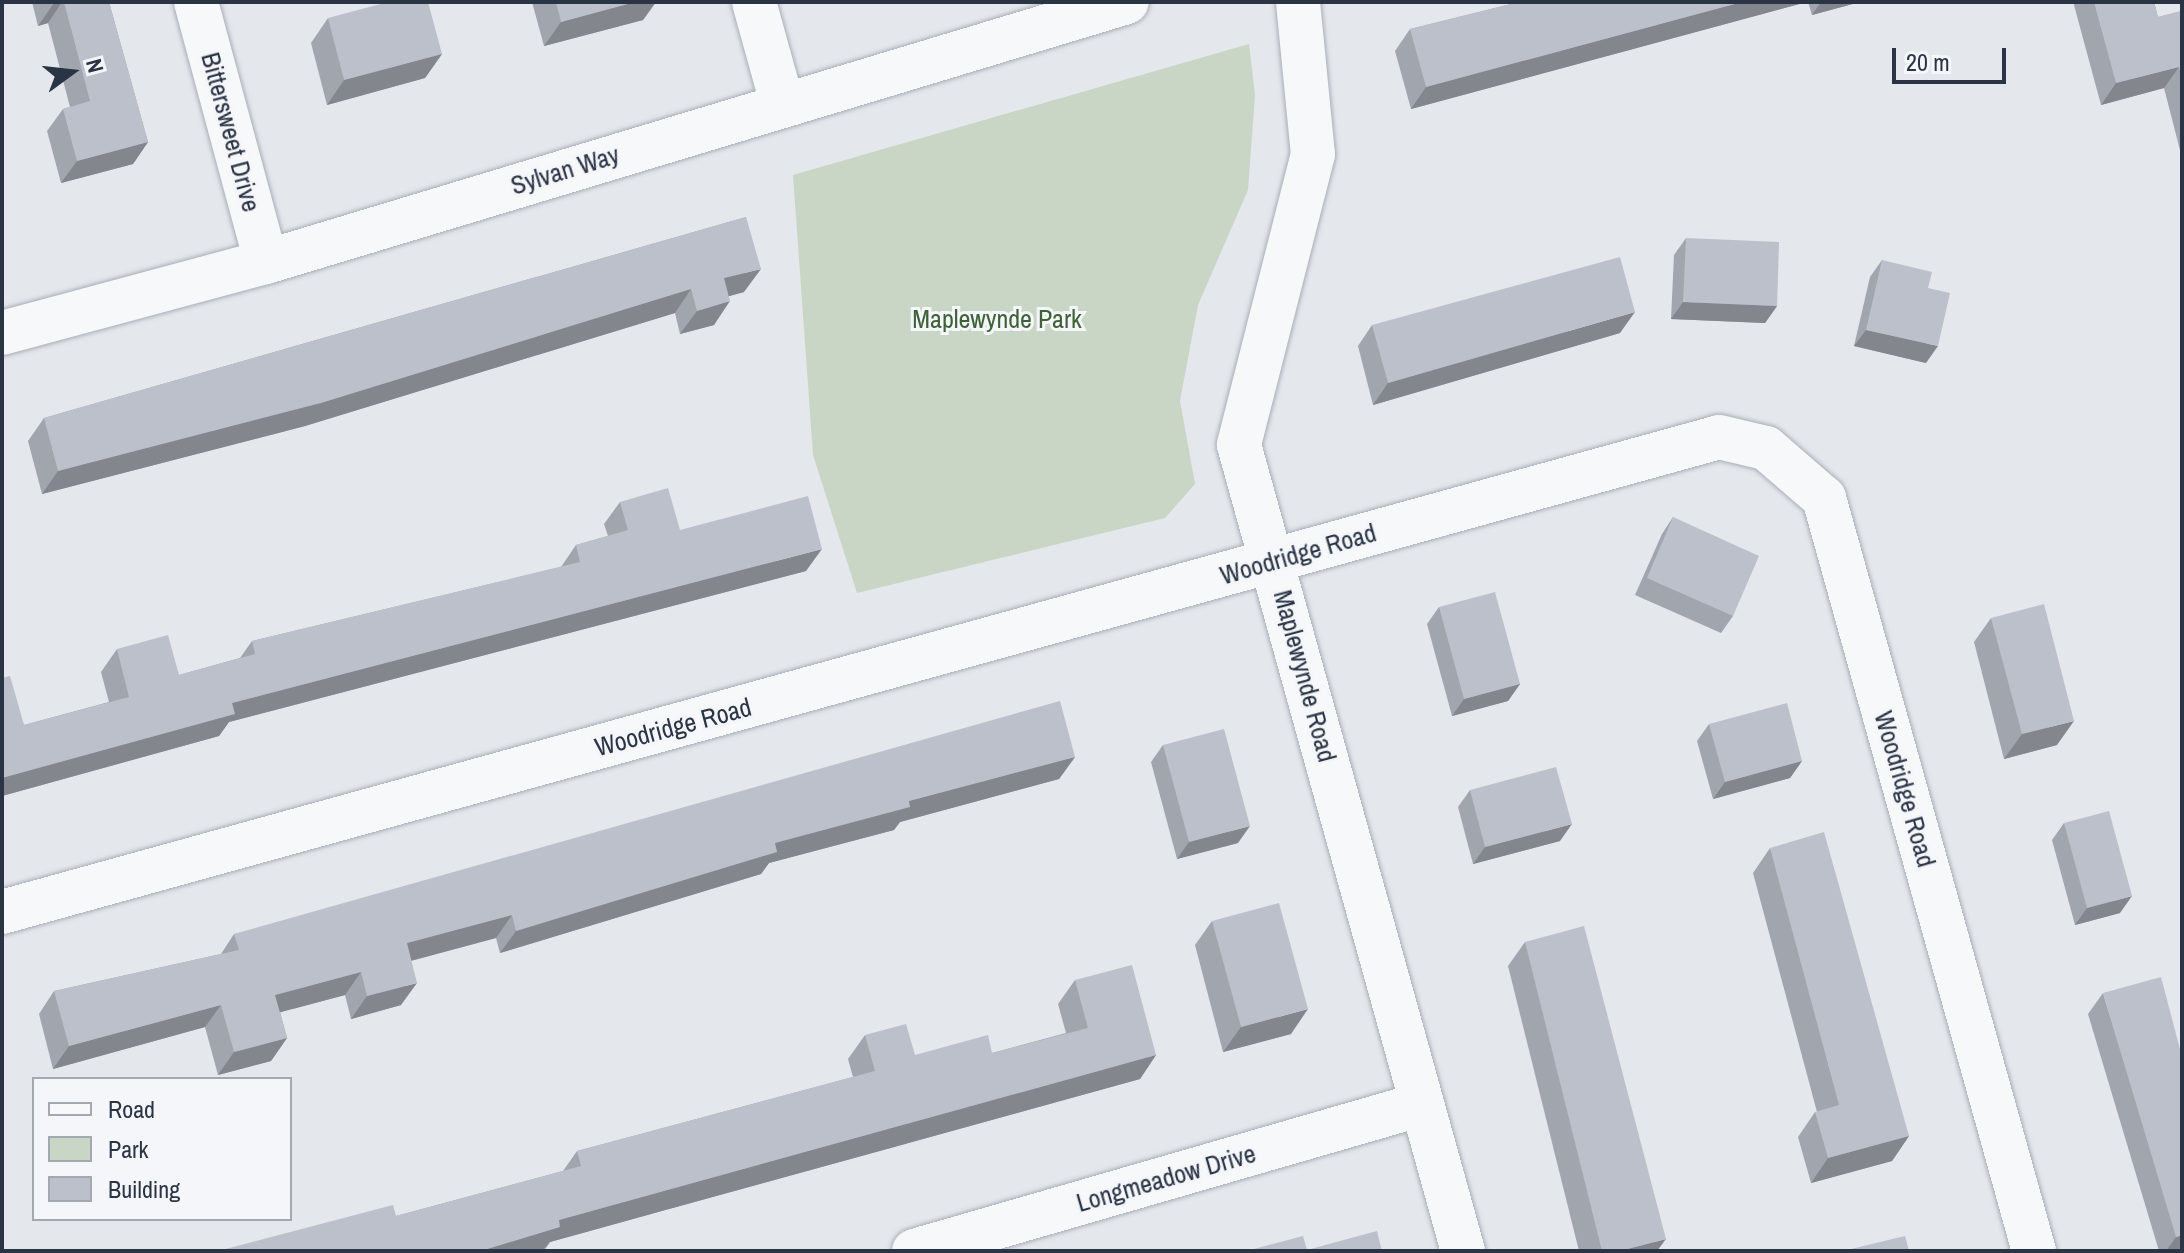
<!DOCTYPE html>
<html>
<head>
<meta charset="utf-8">
<style>
	body { margin:0 }
	#map { position:relative; width:2184px; height:1253px; overflow:hidden; background:#e4e7ec; font-family:"Archivo Narrow",sans-serif }
	div>[style] { position:absolute }
	.green>* { inset:0; background:#c9d6c5 }
	.roads { filter:drop-shadow(0 0 2px #a9aeb7) drop-shadow(0 0 2px #a9aeb7) }
	.minor>* { height:44px; margin:-22px; padding:0 22px; transform-origin:22px; border-radius:22px; background:#f7f8fa }
	.wall>* { inset:0; background:#a1a5ae }
	.shaded-wall>* { inset:0; background:#83868d }
	.building>* { inset:0; background:#bbc0ca }
	span { translate:-50% -50%; white-space:nowrap; text-align:center; line-height:1.15; -webkit-text-stroke:6px #f4f6f9; paint-order:stroke }
	.street-label { font-size:26px; color:#2b3445 }
	.park-label { font-size:26px; color:#3f6138 }
	.frame { position:absolute; inset:0; border:4px solid #2b3445; pointer-events:none }
	.legend { position:absolute; left:32px; top:1077px; width:260px; height:144px; box-sizing:border-box; background:#f4f6f9; border:2px solid #a4a8b1; margin:0; padding:10px 14px; list-style:none; font-size:24px; color:#2b3445 }
	.legend li { display:flex; align-items:center; gap:16px; height:40px }
	.legend b { width:40px; border:2px solid #a4a8b1 }
	.north { position:absolute; left:32px; top:32px; width:80px; height:80px; -webkit-text-stroke:6px #f4f6f9; paint-order:stroke; rotate:75deg; font-size:22px; font-weight:700; line-height:32px; text-align:center; color:#2b3445 }
	.north::after { content:''; display:block; margin:auto; width:28px; height:36px; background:#2b3445; clip-path:polygon(50% 0,100% 100%,50% 72%,0 100%) }
	.scale { position:absolute; left:1892px; top:48px; width:114px; height:36px; box-sizing:border-box; border:4px solid #2b3445; border-top:0; padding-left:10px; font-size:24px; line-height:28px; white-space:nowrap; color:#2b3445; -webkit-text-stroke:6px #f4f6f9; paint-order:stroke }
</style>
</head>
<body>
<div id="map">
	<div class="green">
		<i style="clip-path:polygon(1249px 44px,1255px 95px,1248px 190px,1198px 305px,1180px 401px,1195px 484px,1165px 518px,857px 593px,813px 455px,793px 175px)"></i>
	</div>
	<div class="roads">
		<div class="minor">
			<i style="left:196px;top:2px;width:269px;rotate:74.9deg"></i>
			<i style="left:754px;top:2px;width:105px;rotate:74.5deg"></i>
			<i style="left:1298px;top:2px;width:153px;rotate:84.4deg"></i>
			<i style="left:1313px;top:154px;width:300px;rotate:104.3deg"></i>
			<i style="left:1239px;top:445px;width:837px;rotate:74.47deg"></i>
			<i style="left:2px;top:333px;width:273px;rotate:-15.1deg"></i>
			<i style="left:266px;top:262px;width:899px;rotate:-16.8deg"></i>
			<i style="left:2px;top:912px;width:1781px;rotate:-15.46deg"></i>
			<i style="left:1719px;top:437px;width:48px;rotate:13.2deg"></i>
			<i style="left:1766px;top:448px;width:77px;rotate:40.8deg"></i>
			<i style="left:1824px;top:498px;width:782px;rotate:74.42deg"></i>
			<i style="left:914px;top:1251px;width:526px;rotate:-16.13deg"></i>
		</div>
	</div>
	<div class="wall">
		<i style="clip-path:polygon(32px 2px,109px 2px,148px 142px,133px 164px,61px 183px,47px 131px,63px 109px,70px 107px,48px 23px,38px 26px)"></i>
		<i style="clip-path:polygon(532px 2px,656px 2px,643px 20px,544px 46px)"></i>
		<i style="clip-path:polygon(1519px 2px,1807px 2px,1411px 109px,1395px 51px,1410px 29px)"></i>
		<i style="clip-path:polygon(1808px 2px,1860px 2px,1812px 15px)"></i>
		<i style="clip-path:polygon(2075px 2px,2154px 2px,2158px 17px,2182px 11px,2182px 158px,2164px 88px,2101px 105px,2074px 5px)"></i>
		<i style="clip-path:polygon(328px 18px,442px 54px,425px 78px,327px 105px,311px 43px)"></i>
		<i style="clip-path:polygon(746px 217px,744px 292px,729px 296px,714px 325px,680px 334px,675px 313px,305px 426px,42px 494px,28px 441px,44px 418px)"></i>
		<i style="clip-path:polygon(1686px 238px,1777px 306px,1765px 323px,1671px 319px,1674px 255px)"></i>
		<i style="clip-path:polygon(1882px 260px,1928px 288px,1926px 363px,1854px 346px,1870px 277px)"></i>
		<i style="clip-path:polygon(1372px 325px,1620px 333px,1373px 405px,1358px 346px)"></i>
		<i style="clip-path:polygon(620px 502px,680px 530px,806px 571px,229px 722px,219px 736px,2px 796px,2px 678px,24px 725px,109px 702px,101px 672px,117px 649px,179px 675px,240px 658px,252px 641px,561px 567px,576px 545px,608px 536px,604px 524px)"></i>
		<i style="clip-path:polygon(1673px 517px,1733px 616px,1721px 633px,1635px 595px,1662px 534px)"></i>
		<i style="clip-path:polygon(1439px 607px,1520px 684px,1508px 701px,1452px 716px,1427px 624px)"></i>
		<i style="clip-path:polygon(1991px 618px,2057px 745px,2004px 759px,1974px 642px)"></i>
		<i style="clip-path:polygon(1709px 724px,1802px 761px,1790px 778px,1713px 799px,1697px 741px)"></i>
		<i style="clip-path:polygon(1163px 745px,1238px 843px,1177px 859px,1151px 762px)"></i>
		<i style="clip-path:polygon(1075px 757px,1059px 779px,900px 822px,894px 830px,769px 863px,761px 874px,500px 953px,496px 938px,411px 961px,401px 1005px,351px 1019px,345px 995px,280px 1012px,287px 1038px,271px 1061px,218px 1075px,205px 1027px,53px 1069px,39px 1014px,54px 991px,221px 954px,234px 934px)"></i>
		<i style="clip-path:polygon(1470px 790px,1560px 841px,1473px 864px,1458px 807px)"></i>
		<i style="clip-path:polygon(2064px 823px,2120px 913px,2075px 925px,2052px 840px)"></i>
		<i style="clip-path:polygon(1770px 848px,1909px 1136px,1892px 1161px,1811px 1183px,1798px 1137px,1815px 1112px,1817px 1112px,1753px 873px)"></i>
		<i style="clip-path:polygon(1212px 921px,1291px 1034px,1223px 1052px,1195px 945px)"></i>
		<i style="clip-path:polygon(1525px 942px,1657px 1251px,1579px 1251px,1508px 966px)"></i>
		<i style="clip-path:polygon(1075px 980px,1156px 1055px,1140px 1079px,550px 1242px,544px 1251px,396px 1216px,563px 1171px,577px 1151px,853px 1077px,848px 1059px,865px 1035px,915px 1055px,992px 1053px,1066px 1033px,1058px 1004px)"></i>
		<i style="clip-path:polygon(2103px 993px,2182px 1251px,2159px 1251px,2088px 1014px)"></i>
	</div>
	<div class="shaded-wall">
		<i style="clip-path:polygon(59px 2px,62px 2px,48px 23px,38px 26px,54px 3px)"></i>
		<i style="clip-path:polygon(635px 2px,656px 2px,643px 20px,544px 46px,561px 22px)"></i>
		<i style="clip-path:polygon(1742px 2px,1807px 2px,1411px 109px,1426px 87px)"></i>
		<i style="clip-path:polygon(1821px 2px,1860px 2px,1812px 15px)"></i>
		<i style="clip-path:polygon(442px 54px,425px 78px,327px 105px,344px 80px)"></i>
		<i style="clip-path:polygon(2179px 67px,2164px 88px,2101px 105px,2116px 83px)"></i>
		<i style="clip-path:polygon(148px 142px,133px 164px,61px 183px,77px 161px)"></i>
		<i style="clip-path:polygon(761px 269px,744px 292px,708px 302px,724px 278px)"></i>
		<i style="clip-path:polygon(691px 289px,675px 313px,305px 426px,42px 494px,58px 471px)"></i>
		<i style="clip-path:polygon(730px 301px,714px 325px,680px 334px,697px 311px)"></i>
		<i style="clip-path:polygon(1683px 302px,1777px 306px,1765px 323px,1671px 319px)"></i>
		<i style="clip-path:polygon(1635px 312px,1620px 333px,1373px 405px,1388px 383px)"></i>
		<i style="clip-path:polygon(1866px 330px,1938px 346px,1926px 363px,1854px 346px)"></i>
		<i style="clip-path:polygon(822px 549px,806px 571px,229px 722px,219px 736px,2px 796px,2px 778px,232px 703px)"></i>
		<i style="clip-path:polygon(1520px 684px,1508px 701px,1452px 716px,1464px 699px)"></i>
		<i style="clip-path:polygon(2074px 721px,2057px 745px,2004px 759px,2022px 734px)"></i>
		<i style="clip-path:polygon(1075px 757px,1059px 779px,900px 822px,894px 830px,769px 863px,761px 874px,500px 953px,516px 931px,775px 843px,909px 801px)"></i>
		<i style="clip-path:polygon(1802px 761px,1790px 778px,1713px 799px,1725px 782px)"></i>
		<i style="clip-path:polygon(1572px 824px,1560px 841px,1473px 864px,1485px 847px)"></i>
		<i style="clip-path:polygon(1250px 826px,1238px 843px,1177px 859px,1189px 842px)"></i>
		<i style="clip-path:polygon(2132px 896px,2120px 913px,2075px 925px,2087px 908px)"></i>
		<i style="clip-path:polygon(512px 915px,496px 938px,391px 966px,407px 943px)"></i>
		<i style="clip-path:polygon(361px 972px,345px 995px,259px 1018px,275px 995px)"></i>
		<i style="clip-path:polygon(417px 983px,401px 1005px,351px 1019px,367px 996px)"></i>
		<i style="clip-path:polygon(221px 1005px,205px 1027px,53px 1069px,69px 1046px)"></i>
		<i style="clip-path:polygon(1308px 1009px,1291px 1034px,1223px 1052px,1241px 1027px)"></i>
		<i style="clip-path:polygon(287px 1038px,271px 1061px,218px 1075px,234px 1052px)"></i>
		<i style="clip-path:polygon(1156px 1055px,1140px 1079px,550px 1242px,542px 1251px,481px 1251px,559px 1220px)"></i>
		<i style="clip-path:polygon(1909px 1136px,1892px 1161px,1811px 1183px,1828px 1158px)"></i>
		<i style="clip-path:polygon(2182px 1235px,2182px 1251px,2166px 1251px,2176px 1237px)"></i>
		<i style="clip-path:polygon(1666px 1239px,1657px 1251px,1620px 1251px)"></i>
	</div>
	<div class="building">
		<i style="clip-path:polygon(64px 2px,109px 2px,148px 142px,77px 161px,63px 109px,90px 101px)"></i>
		<i style="clip-path:polygon(388px 2px,428px 2px,442px 54px,344px 80px,328px 18px)"></i>
		<i style="clip-path:polygon(556px 2px,635px 2px,561px 22px)"></i>
		<i style="clip-path:polygon(1519px 2px,1742px 2px,1426px 87px,1410px 29px)"></i>
		<i style="clip-path:polygon(2094px 2px,2154px 2px,2158px 17px,2182px 11px,2182px 79px,2179px 67px,2116px 83px)"></i>
		<i style="clip-path:polygon(746px 217px,761px 269px,724px 278px,730px 301px,697px 311px,691px 289px,321px 403px,58px 471px,44px 418px)"></i>
		<i style="clip-path:polygon(1686px 238px,1779px 242px,1777px 306px,1683px 302px)"></i>
		<i style="clip-path:polygon(1620px 257px,1635px 312px,1388px 383px,1372px 325px)"></i>
		<i style="clip-path:polygon(1882px 260px,1932px 272px,1928px 288px,1950px 293px,1938px 346px,1866px 330px)"></i>
		<i style="clip-path:polygon(668px 488px,680px 530px,808px 496px,822px 549px,232px 703px,235px 714px,2px 778px,2px 678px,10px 676px,24px 725px,129px 697px,117px 649px,168px 635px,179px 675px,255px 654px,252px 641px,580px 562px,576px 545px,628px 530px,620px 502px)"></i>
		<i style="clip-path:polygon(1673px 517px,1759px 556px,1733px 616px,1647px 578px)"></i>
		<i style="clip-path:polygon(1495px 592px,1520px 684px,1464px 699px,1439px 607px)"></i>
		<i style="clip-path:polygon(2044px 604px,2074px 721px,2022px 734px,1991px 618px)"></i>
		<i style="clip-path:polygon(1060px 701px,1075px 757px,909px 801px,910px 807px,775px 843px,777px 852px,516px 931px,512px 915px,407px 943px,417px 983px,367px 996px,361px 972px,275px 995px,287px 1038px,234px 1052px,221px 1005px,69px 1046px,54px 991px,239px 950px,234px 934px)"></i>
		<i style="clip-path:polygon(1787px 703px,1802px 761px,1725px 782px,1709px 724px)"></i>
		<i style="clip-path:polygon(1224px 729px,1250px 826px,1189px 842px,1163px 745px)"></i>
		<i style="clip-path:polygon(1556px 767px,1572px 824px,1485px 847px,1470px 790px)"></i>
		<i style="clip-path:polygon(2109px 811px,2132px 896px,2087px 908px,2064px 823px)"></i>
		<i style="clip-path:polygon(1824px 832px,1909px 1136px,1828px 1158px,1815px 1112px,1839px 1105px,1770px 848px)"></i>
		<i style="clip-path:polygon(1279px 903px,1308px 1009px,1241px 1027px,1212px 921px)"></i>
		<i style="clip-path:polygon(1584px 926px,1666px 1239px,1620px 1251px,1602px 1251px,1525px 942px)"></i>
		<i style="clip-path:polygon(1132px 965px,1156px 1055px,559px 1220px,560px 1227px,481px 1251px,218px 1251px,393px 1205px,396px 1216px,581px 1166px,577px 1151px,875px 1071px,865px 1035px,906px 1024px,915px 1055px,988px 1035px,992px 1053px,1088px 1028px,1075px 980px)"></i>
		<i style="clip-path:polygon(2161px 977px,2182px 1057px,2182px 1235px,2176px 1237px,2103px 993px)"></i>
		<i style="clip-path:polygon(1377px 1231px,1382px 1251px,1250px 1250px,1303px 1236px,1307px 1250px)"></i>
		<i style="clip-path:polygon(1905px 1236px,1909px 1251px,1852px 1251px,1851px 1249px)"></i>
	</div>
	<div class="street-label">
		<span style="left:231px;top:132px;rotate:75deg">Bittersweet Drive</span>
		<span style="left:565px;top:170px;rotate:-17deg">Sylvan Way</span>
		<span style="left:1298px;top:554px;rotate:-16deg">Woodridge Road</span>
		<span style="left:1305px;top:676px;rotate:75deg">Maplewynde Road</span>
		<span style="left:673px;top:727px;rotate:-15deg">Woodridge Road</span>
		<span style="left:1905px;top:789px;rotate:74deg">Woodridge Road</span>
		<span style="left:1166px;top:1178px;rotate:-16deg">Longmeadow Drive</span>
	</div>
	<div class="park-label">
		<span style="left:997px;top:319px">Maplewynde Park</span>
	</div>
	<div class="frame"></div>
	<ul class="legend">
	<li><b style="height:10px;background:#f7f8fa"></b>Road</li>
	<li><b style="height:22px;background:#c9d6c5"></b>Park</li>
	<li><b style="height:22px;background:#bbc0ca"></b>Building</li>
	</ul>
	<div class="north">N</div>
	<div class="scale">20 m</div>
</div>
</body>
</html>
